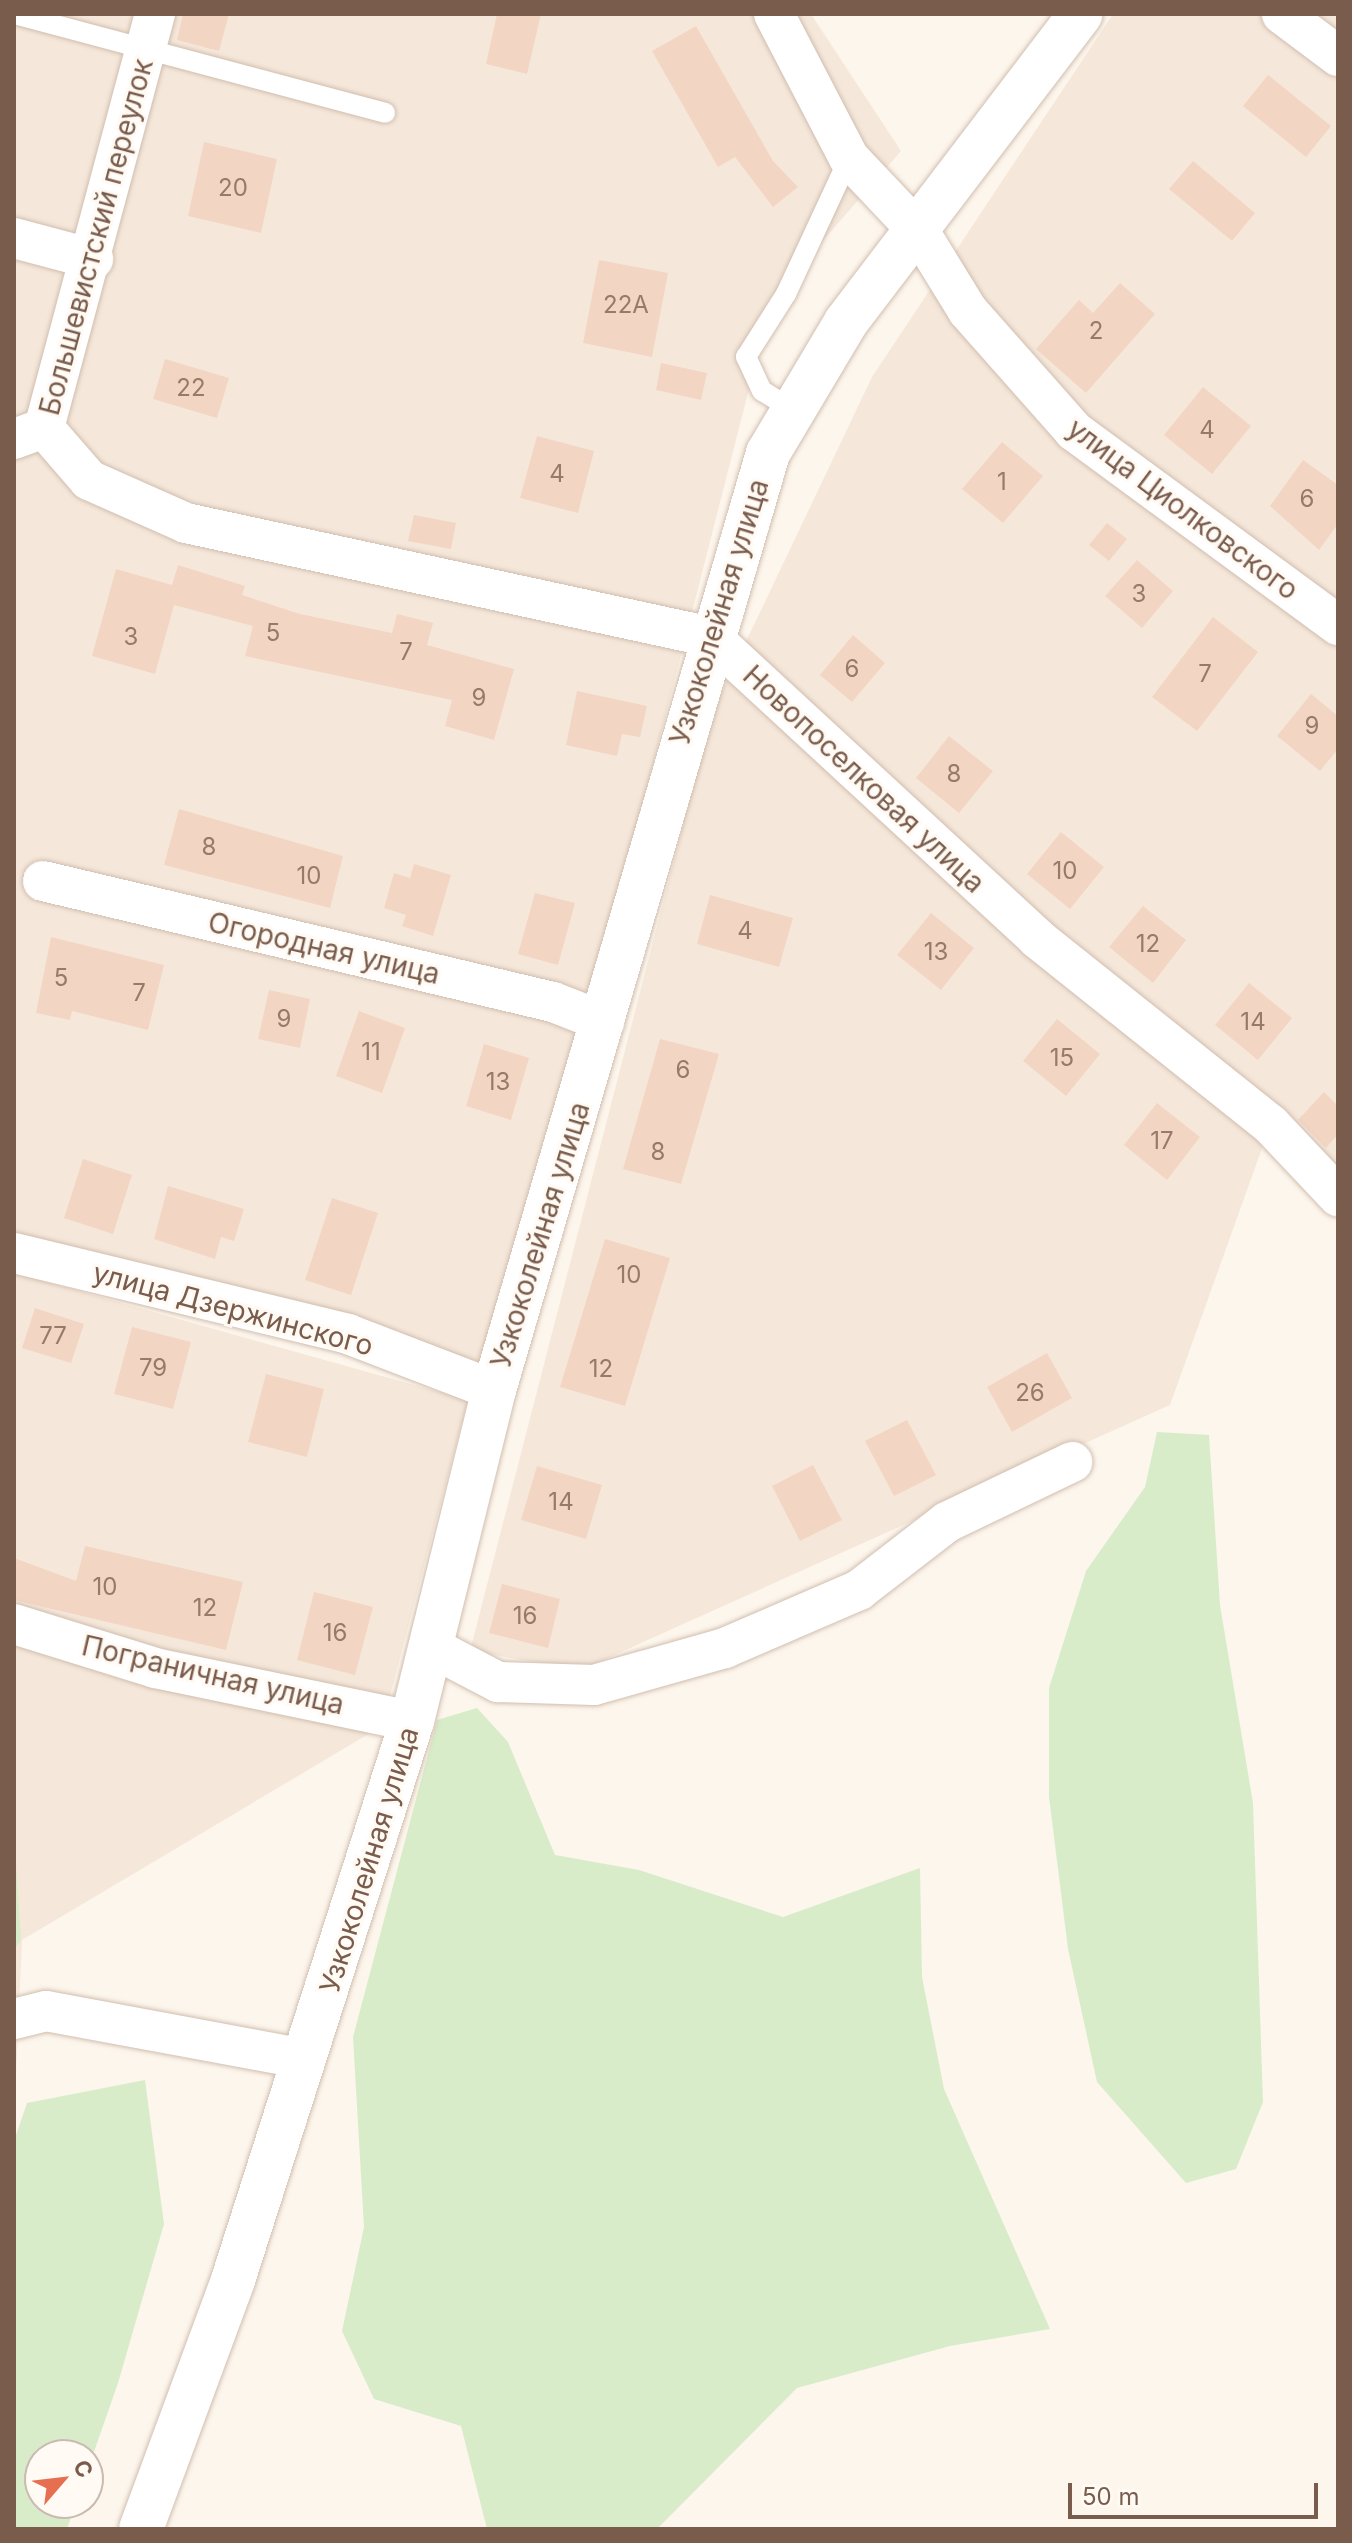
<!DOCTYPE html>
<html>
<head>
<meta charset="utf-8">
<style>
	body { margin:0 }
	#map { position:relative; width:1352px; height:2543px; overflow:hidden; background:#fdf6ec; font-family:Inter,sans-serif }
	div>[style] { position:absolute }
	.residential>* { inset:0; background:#f5e8da }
	.green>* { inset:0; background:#d8ecc9 }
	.building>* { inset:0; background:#f3d5c3 }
	.roads { filter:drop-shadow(0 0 2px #d1beb0) drop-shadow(0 0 2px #d1beb0) }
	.service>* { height:20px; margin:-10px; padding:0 10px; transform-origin:10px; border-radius:10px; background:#fff }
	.minor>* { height:40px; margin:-20px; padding:0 20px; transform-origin:20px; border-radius:20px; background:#fff }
	.tertiary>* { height:44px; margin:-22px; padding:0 22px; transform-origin:22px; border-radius:22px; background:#fff }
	span { translate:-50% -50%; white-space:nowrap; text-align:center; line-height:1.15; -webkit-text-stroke:6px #fffaf3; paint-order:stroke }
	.number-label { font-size:24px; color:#987a6a }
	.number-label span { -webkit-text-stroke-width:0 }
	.street-label { font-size:28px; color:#7a5c4d }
	.frame { position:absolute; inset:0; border:16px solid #7a5c4d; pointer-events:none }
	.north { position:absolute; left:24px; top:2439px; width:80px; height:80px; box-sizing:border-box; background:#fffaf3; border:2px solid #cabbb1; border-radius:50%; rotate:62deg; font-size:22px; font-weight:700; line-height:32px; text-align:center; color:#7a5c4d }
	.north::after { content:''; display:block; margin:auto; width:28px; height:36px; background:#e76f51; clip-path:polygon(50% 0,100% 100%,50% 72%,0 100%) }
	.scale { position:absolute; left:1068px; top:2483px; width:250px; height:36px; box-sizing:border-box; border:4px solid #7a5c4d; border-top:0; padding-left:10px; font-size:24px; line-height:28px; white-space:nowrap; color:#7a5c4d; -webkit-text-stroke:6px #fffaf3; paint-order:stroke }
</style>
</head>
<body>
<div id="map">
	<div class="residential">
		<i style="clip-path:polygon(14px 14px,811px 14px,901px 151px,772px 299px,584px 1035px,480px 1362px,14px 1235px)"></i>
		<i style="clip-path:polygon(1113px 14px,1338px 14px,1338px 1177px,1270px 1126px,1170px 1405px,581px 1670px,470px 1651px,712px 713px,872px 377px)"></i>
		<i style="clip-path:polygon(14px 1273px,468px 1400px,382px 1726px,22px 1940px,14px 2121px)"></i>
	</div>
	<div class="green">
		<i style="clip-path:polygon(1157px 1432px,1209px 1435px,1220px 1605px,1253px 1803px,1263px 2102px,1236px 2169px,1186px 2183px,1097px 2082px,1068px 1949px,1049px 1797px,1049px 1688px,1086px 1571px,1145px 1487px)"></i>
		<i style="clip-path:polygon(477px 1708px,508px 1742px,555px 1855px,639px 1870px,783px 1917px,920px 1868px,922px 1977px,944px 2089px,1050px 2329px,950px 2346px,797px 2388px,657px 2529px,487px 2529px,461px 2426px,374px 2399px,342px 2331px,364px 2227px,353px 2037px,437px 1720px)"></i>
		<i style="clip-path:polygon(14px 1832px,21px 1940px,14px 1950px)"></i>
		<i style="clip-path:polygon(145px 2080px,164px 2224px,118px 2383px,88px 2469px,88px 2455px,40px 2455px,40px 2503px,76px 2503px,67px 2529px,14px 2529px,14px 2141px,27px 2103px)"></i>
	</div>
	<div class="building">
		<i style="clip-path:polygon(183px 14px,229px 14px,219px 51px,177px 40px)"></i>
		<i style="clip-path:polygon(497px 14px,541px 14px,527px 74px,486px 64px)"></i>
		<i style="clip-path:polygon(696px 26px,773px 161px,798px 187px,773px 207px,735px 157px,718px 167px,652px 51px)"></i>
		<i style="clip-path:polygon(1268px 75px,1331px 126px,1306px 157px,1243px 106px)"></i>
		<i style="clip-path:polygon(204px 142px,277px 159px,261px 233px,188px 216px)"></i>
		<i style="clip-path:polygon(1193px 161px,1255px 213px,1232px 241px,1169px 189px)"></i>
		<i style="clip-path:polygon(599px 260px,668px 273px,652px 357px,583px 343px)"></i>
		<i style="clip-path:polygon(1120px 283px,1155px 314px,1086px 393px,1036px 349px,1079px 300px,1093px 313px)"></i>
		<i style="clip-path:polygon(165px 359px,229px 378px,217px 418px,153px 399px)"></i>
		<i style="clip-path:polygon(661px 363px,707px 373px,701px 400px,656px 390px)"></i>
		<i style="clip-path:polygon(1203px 387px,1251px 426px,1212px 474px,1164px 435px)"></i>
		<i style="clip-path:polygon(537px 436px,594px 451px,578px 513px,520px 498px)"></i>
		<i style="clip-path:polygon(1002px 442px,1043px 476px,1003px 523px,962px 489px)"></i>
		<i style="clip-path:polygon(1303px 460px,1338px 485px,1338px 524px,1319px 550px,1270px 506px)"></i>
		<i style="clip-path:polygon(414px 515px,456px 523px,451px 549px,408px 541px)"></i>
		<i style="clip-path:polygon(1107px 523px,1127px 539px,1109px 561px,1089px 545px)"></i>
		<i style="clip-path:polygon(1137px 560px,1173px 591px,1142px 628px,1105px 596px)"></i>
		<i style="clip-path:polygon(178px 565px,245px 586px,242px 595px,300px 614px,392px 633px,397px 614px,433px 623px,427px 645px,514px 669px,494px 740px,445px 726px,452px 700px,245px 656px,253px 626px,174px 605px,155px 674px,92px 656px,116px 569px,172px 585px)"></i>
		<i style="clip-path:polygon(1213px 617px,1258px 652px,1197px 731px,1152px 697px)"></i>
		<i style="clip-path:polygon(853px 635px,885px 663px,852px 702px,820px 675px)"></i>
		<i style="clip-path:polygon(577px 691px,647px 706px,640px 737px,622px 734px,617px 756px,566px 745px)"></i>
		<i style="clip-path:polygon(1311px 694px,1338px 716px,1338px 749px,1320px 771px,1277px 736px)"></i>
		<i style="clip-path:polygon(949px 736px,993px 771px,959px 813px,916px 778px)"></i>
		<i style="clip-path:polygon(179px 809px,343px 856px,330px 908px,164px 865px)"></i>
		<i style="clip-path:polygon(1061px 832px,1104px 867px,1070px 909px,1027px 874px)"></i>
		<i style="clip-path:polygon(414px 864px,451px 875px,433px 936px,402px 926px,406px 915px,384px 908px,394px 873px,410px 878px)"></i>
		<i style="clip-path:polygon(535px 893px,575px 903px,558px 965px,518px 954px)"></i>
		<i style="clip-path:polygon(710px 895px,793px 918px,779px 967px,697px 944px)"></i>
		<i style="clip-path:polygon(1143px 906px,1186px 940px,1153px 983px,1109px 947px)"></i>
		<i style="clip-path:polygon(931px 913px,974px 948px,941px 990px,897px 955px)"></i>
		<i style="clip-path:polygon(51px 937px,164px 965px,148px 1030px,72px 1011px,70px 1020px,36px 1013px)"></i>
		<i style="clip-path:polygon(1249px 983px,1292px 1018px,1258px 1060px,1215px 1025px)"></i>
		<i style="clip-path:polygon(269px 990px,310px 999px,300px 1048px,258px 1039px)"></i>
		<i style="clip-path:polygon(359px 1011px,405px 1028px,382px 1093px,336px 1076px)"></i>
		<i style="clip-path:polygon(1057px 1019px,1100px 1054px,1066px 1096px,1023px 1061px)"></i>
		<i style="clip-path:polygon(660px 1039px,719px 1054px,681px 1184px,623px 1169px)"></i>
		<i style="clip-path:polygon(484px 1044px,529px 1058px,511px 1120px,466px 1106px)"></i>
		<i style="clip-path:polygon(1324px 1092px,1338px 1106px,1338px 1134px,1326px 1148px,1298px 1120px)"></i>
		<i style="clip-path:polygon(1157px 1103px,1200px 1137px,1167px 1180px,1124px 1145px)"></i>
		<i style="clip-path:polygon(83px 1159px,132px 1175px,113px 1234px,64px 1218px)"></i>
		<i style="clip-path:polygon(168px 1186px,244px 1209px,234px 1241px,221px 1237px,215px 1259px,154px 1239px)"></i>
		<i style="clip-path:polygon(332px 1198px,378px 1213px,351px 1295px,305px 1280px)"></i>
		<i style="clip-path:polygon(605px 1239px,670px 1258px,625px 1406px,560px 1387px)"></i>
		<i style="clip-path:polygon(35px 1308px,84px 1324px,71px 1363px,22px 1348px)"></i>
		<i style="clip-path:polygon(132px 1327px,191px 1342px,173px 1409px,114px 1394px)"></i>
		<i style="clip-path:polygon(1047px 1353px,1072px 1398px,1012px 1432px,987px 1387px)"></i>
		<i style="clip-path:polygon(266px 1374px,324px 1389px,307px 1457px,248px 1442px)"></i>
		<i style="clip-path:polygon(907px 1420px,936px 1475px,894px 1496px,865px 1441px)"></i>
		<i style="clip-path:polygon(813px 1465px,842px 1520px,800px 1541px,772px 1486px)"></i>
		<i style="clip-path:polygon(537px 1466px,602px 1485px,586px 1539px,521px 1520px)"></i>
		<i style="clip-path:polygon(85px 1546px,243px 1582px,226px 1650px,14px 1600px,14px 1558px,76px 1581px)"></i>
		<i style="clip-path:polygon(502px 1584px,560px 1599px,548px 1648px,489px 1633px)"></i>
		<i style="clip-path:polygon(314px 1592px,373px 1607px,355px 1675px,297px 1660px)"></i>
	</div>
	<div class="roads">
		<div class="service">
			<i style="left:14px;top:14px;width:384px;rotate:14.9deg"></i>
			<i style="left:793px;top:410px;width:36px;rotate:-148deg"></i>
			<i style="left:762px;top:391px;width:38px;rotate:-115deg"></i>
			<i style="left:746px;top:357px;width:75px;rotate:-57.6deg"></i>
			<i style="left:786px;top:294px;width:150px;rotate:-65.1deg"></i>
		</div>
		<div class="minor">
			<i style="left:774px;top:14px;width:162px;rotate:62.5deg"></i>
			<i style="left:849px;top:158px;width:103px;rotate:46.6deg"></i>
			<i style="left:920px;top:233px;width:92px;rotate:58.4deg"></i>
			<i style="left:968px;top:311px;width:160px;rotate:48.5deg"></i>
			<i style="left:1074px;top:431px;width:328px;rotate:36.3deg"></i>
			<i style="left:1282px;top:14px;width:70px;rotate:36.9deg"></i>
			<i style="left:14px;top:238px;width:82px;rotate:14.9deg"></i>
			<i style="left:44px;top:428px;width:69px;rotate:49.1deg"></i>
			<i style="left:89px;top:480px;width:106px;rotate:23.9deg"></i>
			<i style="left:186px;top:523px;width:537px;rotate:12.25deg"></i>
			<i style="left:711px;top:637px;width:445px;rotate:42.7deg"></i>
			<i style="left:1038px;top:939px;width:298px;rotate:38.6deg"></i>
			<i style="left:1271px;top:1125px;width:98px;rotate:46.7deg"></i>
			<i style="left:14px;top:439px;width:32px;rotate:-20deg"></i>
			<i style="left:44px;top:428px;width:429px;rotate:-75deg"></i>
			<i style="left:43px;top:881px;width:524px;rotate:13.35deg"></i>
			<i style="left:553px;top:1002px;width:55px;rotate:21.4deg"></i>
			<i style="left:14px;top:1253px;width:344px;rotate:13.6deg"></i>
			<i style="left:348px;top:1334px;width:156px;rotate:21deg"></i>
			<i style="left:14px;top:1624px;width:148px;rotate:17.3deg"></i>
			<i style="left:155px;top:1668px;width:262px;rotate:11.7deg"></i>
			<i style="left:431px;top:1647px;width:76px;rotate:27.6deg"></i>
			<i style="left:498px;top:1682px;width:96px;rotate:1.8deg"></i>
			<i style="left:594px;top:1685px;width:136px;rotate:-15.8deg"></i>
			<i style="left:725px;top:1648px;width:146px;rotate:-23.4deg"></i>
			<i style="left:859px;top:1590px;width:111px;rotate:-37.7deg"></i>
			<i style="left:947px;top:1522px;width:139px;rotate:-25.6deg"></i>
			<i style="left:14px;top:2019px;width:33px;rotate:-14deg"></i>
			<i style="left:46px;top:2011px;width:264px;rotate:10.5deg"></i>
		</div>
		<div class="tertiary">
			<i style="left:141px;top:2529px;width:265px;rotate:-69.7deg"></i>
			<i style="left:233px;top:2280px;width:587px;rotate:-72.24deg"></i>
			<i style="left:412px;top:1721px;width:341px;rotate:-76.1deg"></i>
			<i style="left:494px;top:1390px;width:976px;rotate:-73.7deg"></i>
			<i style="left:768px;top:453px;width:152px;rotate:-59.2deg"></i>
			<i style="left:846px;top:322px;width:387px;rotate:-52.7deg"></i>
		</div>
	</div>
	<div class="number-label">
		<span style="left:233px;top:188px">20</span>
		<span style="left:626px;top:305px">22А</span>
		<span style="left:1096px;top:331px">2</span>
		<span style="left:191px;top:388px">22</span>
		<span style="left:1207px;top:430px">4</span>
		<span style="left:557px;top:474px">4</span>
		<span style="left:1002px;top:482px">1</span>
		<span style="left:1307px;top:499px">6</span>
		<span style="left:1139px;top:594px">3</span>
		<span style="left:273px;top:633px">5</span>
		<span style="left:131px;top:637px">3</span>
		<span style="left:406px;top:652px">7</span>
		<span style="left:852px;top:669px">6</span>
		<span style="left:1205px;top:674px">7</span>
		<span style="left:479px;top:698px">9</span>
		<span style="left:1312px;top:726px">9</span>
		<span style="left:954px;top:774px">8</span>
		<span style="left:209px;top:847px">8</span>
		<span style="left:1065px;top:871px">10</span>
		<span style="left:309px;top:876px">10</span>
		<span style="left:745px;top:931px">4</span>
		<span style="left:1148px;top:944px">12</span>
		<span style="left:936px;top:952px">13</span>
		<span style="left:61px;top:978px">5</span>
		<span style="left:139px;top:993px">7</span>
		<span style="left:284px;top:1019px">9</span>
		<span style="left:1253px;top:1022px">14</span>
		<span style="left:371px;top:1052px">11</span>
		<span style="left:1062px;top:1058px">15</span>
		<span style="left:683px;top:1070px">6</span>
		<span style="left:498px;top:1082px">13</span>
		<span style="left:1162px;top:1141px">17</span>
		<span style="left:658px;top:1152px">8</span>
		<span style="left:629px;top:1275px">10</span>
		<span style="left:53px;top:1336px">77</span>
		<span style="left:153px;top:1368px">79</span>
		<span style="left:601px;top:1369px">12</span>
		<span style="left:1030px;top:1393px">26</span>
		<span style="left:561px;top:1502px">14</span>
		<span style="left:105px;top:1587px">10</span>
		<span style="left:205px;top:1608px">12</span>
		<span style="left:525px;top:1616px">16</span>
		<span style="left:335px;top:1633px">16</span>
	</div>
	<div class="street-label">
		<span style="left:96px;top:237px;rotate:-75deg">Большевистский переулок</span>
		<span style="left:1183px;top:509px;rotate:37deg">улица Циолковского</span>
		<span style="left:719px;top:612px;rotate:-73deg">Узкоколейная улица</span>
		<span style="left:864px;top:779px;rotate:43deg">Новопоселковая улица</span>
		<span style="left:324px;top:948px;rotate:13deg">Огородная улица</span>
		<span style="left:540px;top:1235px;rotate:-73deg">Узкоколейная улица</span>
		<span style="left:233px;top:1309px;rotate:15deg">улица Дзержинского</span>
		<span style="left:213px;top:1675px;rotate:13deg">Пограничная улица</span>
		<span style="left:369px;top:1860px;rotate:-73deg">Узкоколейная улица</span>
	</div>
	<div class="frame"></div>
	<div class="north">С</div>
	<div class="scale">50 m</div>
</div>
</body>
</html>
